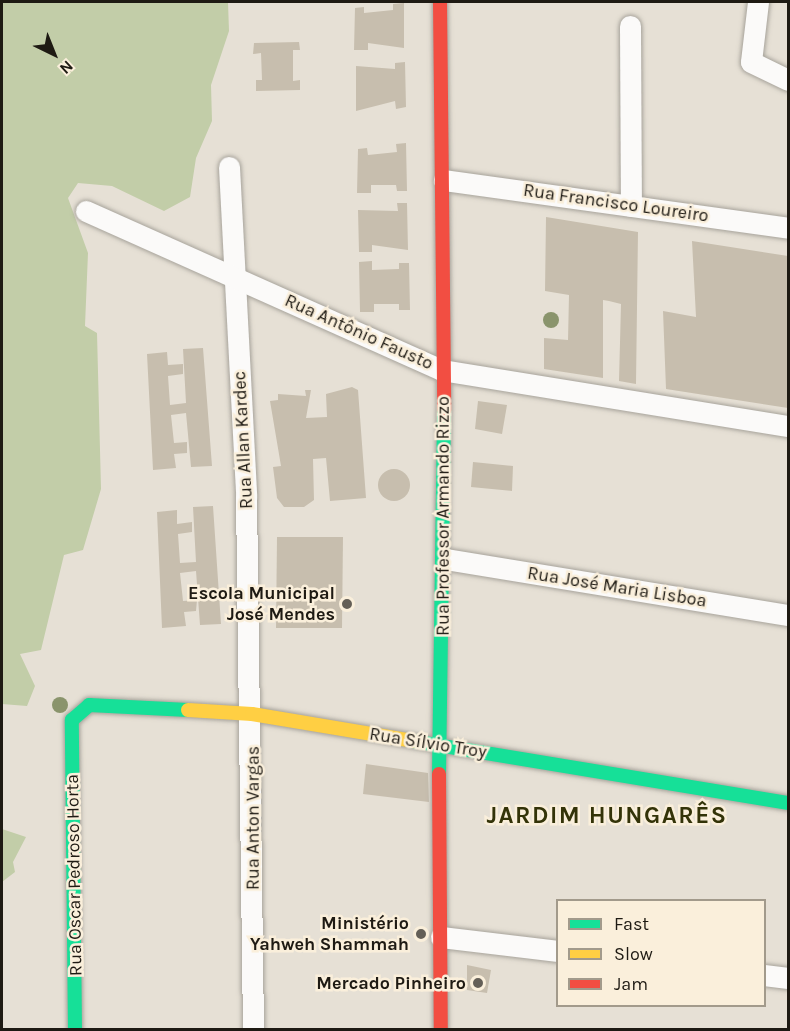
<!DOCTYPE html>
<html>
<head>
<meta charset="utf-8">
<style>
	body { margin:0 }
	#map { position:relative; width:790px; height:1031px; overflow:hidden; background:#e6e0d5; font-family:Karla,sans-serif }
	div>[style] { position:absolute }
	.forest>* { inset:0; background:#c2cda8 }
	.building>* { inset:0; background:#c7beae }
	.round { border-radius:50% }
	.roads { filter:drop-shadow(0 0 2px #a7a39b) drop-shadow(0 0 2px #a7a39b) }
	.street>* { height:21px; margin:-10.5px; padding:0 10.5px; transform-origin:10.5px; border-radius:10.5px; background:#fbfaf9 }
	.fast>* { height:14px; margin:-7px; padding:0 7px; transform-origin:7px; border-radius:7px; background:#16e098 }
	.slow>* { height:14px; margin:-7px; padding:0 7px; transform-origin:7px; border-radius:7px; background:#ffcf43 }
	.jam>* { height:14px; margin:-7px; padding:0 7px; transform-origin:7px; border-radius:7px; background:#f24e42 }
	.trees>* { width:16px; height:16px; margin:-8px; border-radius:50%; background:#8a946c }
	.dots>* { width:16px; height:16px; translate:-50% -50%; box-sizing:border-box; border:3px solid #faefdb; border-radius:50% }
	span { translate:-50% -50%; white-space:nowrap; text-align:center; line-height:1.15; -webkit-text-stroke:5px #faefdb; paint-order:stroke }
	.street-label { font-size:18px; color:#1e1a13 }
	.poi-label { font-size:18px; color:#1e1a13; font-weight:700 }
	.right { translate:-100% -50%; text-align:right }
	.district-label { font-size:24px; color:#333308; font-weight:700; letter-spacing:1.5px }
	.frame { position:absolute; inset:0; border:3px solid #1e1a13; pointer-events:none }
	.legend { position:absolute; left:556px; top:899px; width:210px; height:108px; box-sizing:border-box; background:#faefdb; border:2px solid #a29a8b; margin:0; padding:8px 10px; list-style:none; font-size:18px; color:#1e1a13 }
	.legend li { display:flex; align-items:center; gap:12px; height:30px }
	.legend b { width:30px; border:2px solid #a29a8b }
	.north { position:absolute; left:24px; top:24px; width:60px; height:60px; -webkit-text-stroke:4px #faefdb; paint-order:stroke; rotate:137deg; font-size:16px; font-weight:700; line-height:24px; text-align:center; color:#1e1a13 }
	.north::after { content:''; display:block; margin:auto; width:21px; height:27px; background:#1e1a13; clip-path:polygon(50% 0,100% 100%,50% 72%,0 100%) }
</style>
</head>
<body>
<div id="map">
	<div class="forest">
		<i style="clip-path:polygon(2px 2px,228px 2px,229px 31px,211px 85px,212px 121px,196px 158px,190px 197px,164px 211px,112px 186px,78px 183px,68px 198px,88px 253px,85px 326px,97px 333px,101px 489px,83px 550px,64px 555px,41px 650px,20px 654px,35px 686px,27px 706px,2px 704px)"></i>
		<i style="clip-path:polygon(2px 829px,26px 837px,13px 862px,15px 872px,2px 882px)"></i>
	</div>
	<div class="building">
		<i style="clip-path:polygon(404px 3px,404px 48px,368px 43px,368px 50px,354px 50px,355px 8px,364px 7px,364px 13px,393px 10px,393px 4px)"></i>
		<i style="clip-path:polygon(299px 42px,300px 50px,293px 50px,293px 81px,300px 80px,300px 90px,256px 91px,256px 80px,262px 80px,261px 53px,253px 54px,254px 43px)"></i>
		<i style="clip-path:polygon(405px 62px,406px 107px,396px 109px,395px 101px,356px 111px,356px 66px,395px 69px,395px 63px)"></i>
		<i style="clip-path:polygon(406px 143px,407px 191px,397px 191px,396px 185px,371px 185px,371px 193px,357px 193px,358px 149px,367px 148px,368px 155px,397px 152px,396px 144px)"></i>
		<i style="clip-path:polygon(397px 203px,407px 203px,408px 250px,372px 245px,372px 252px,359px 252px,358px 210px,398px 211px)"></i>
		<i style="clip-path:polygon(546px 217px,638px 232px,636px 384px,619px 381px,621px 304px,609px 301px,603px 300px,603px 378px,544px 369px,544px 338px,568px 340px,569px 295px,545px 291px)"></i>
		<i style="clip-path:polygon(692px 241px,788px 256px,788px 408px,666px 389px,663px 311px,696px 317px)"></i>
		<i style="clip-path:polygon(372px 261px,372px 270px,399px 269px,399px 263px,409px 263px,410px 310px,399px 310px,399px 304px,374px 304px,374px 312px,360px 312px,359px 262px)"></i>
		<i style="clip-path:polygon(203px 348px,212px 466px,191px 467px,186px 413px,171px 415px,174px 443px,187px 442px,187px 453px,174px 454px,176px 468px,153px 470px,147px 354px,167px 352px,168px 365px,183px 364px,183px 374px,168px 376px,170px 405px,186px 403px,183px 349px)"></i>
		<i style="clip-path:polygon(352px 387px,358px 390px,366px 498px,330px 501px,326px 458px,313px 459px,314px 500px,304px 507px,284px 507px,277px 498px,273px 467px,281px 466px,270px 401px,278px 400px,278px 394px,306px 396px,305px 390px,311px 390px,306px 418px,327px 417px,326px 394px)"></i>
		<i style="clip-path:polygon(478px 401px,507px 405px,502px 434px,475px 429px)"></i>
		<i style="clip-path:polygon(473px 462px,513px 466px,512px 491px,471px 487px)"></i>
		<i class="round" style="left:378px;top:469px;width:32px;height:32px"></i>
		<i style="clip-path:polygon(213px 506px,221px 624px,200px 625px,196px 571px,180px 573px,183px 601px,197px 600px,196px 611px,184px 612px,186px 626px,162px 628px,157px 512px,177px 510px,177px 524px,192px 522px,192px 532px,178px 534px,180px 563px,196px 562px,193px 507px)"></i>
		<i style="clip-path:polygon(277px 537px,343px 537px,342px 628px,276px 628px)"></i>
		<i style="clip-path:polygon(366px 764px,428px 773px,429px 802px,363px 794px)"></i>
		<i style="clip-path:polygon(467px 965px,491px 970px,487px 993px,467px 990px)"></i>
	</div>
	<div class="roads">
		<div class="street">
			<i style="left:758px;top:2px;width:60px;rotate:96.7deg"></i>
			<i style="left:751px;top:62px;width:41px;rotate:25.9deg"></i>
			<i style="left:630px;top:26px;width:180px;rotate:89.7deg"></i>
			<i style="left:229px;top:167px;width:329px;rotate:87deg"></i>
			<i style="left:246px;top:496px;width:534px;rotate:89.25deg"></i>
			<i style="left:444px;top:180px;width:347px;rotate:7.9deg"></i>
			<i style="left:86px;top:211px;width:390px;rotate:24.1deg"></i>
			<i style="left:442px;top:370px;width:351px;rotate:9.2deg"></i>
			<i style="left:446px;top:559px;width:347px;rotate:9.3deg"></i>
			<i style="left:441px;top:937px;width:118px;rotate:6.8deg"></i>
			<i style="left:764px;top:975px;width:24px;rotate:7deg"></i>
		</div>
		<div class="fast">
			<i style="left:413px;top:741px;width:380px;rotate:9.4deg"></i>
			<i style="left:439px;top:774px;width:364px;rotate:-89.2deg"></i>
			<i style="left:75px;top:1030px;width:310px;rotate:-90.6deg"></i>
			<i style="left:72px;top:720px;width:23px;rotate:-41deg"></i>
			<i style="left:89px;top:705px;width:99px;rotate:2.9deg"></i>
		</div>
		<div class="slow">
			<i style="left:188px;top:710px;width:64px;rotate:3.6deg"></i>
			<i style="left:252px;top:714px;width:163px;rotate:9.5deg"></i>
		</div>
		<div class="jam">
			<i style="left:440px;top:2px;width:408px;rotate:89.4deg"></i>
			<i style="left:439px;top:774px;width:256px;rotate:89.6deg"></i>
		</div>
	</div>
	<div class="trees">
		<i style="left:551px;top:320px"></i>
		<i style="left:60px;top:705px"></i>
	</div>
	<div class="dots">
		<i style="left:347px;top:604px;background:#645f57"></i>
		<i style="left:421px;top:934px;background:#645f57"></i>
		<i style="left:478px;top:983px;background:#645f57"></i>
	</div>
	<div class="street-label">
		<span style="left:616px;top:203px;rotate:8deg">Rua Francisco Loureiro</span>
		<span style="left:359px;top:332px;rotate:24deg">Rua Antônio Fausto</span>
		<span style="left:243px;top:440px;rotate:-93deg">Rua Allan Kardec</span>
		<span style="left:443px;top:516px;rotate:-90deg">Rua Professor Armando Rizzo</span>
		<span style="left:617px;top:587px;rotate:9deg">Rua José Maria Lisboa</span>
		<span style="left:428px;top:743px;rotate:9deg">Rua Sílvio Troy</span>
		<span style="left:253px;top:818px;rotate:-90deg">Rua Anton Vargas</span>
		<span style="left:74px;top:875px;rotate:-91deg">Rua Oscar Pedroso Horta</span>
	</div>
	<div class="poi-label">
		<span class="right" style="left:335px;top:604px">Escola Municipal<br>José Mendes</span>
		<span class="right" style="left:409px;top:934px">Ministério<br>Yahweh Shammah</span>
		<span class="right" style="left:466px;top:983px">Mercado Pinheiro</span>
	</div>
	<div class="district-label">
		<span style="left:607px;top:816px">JARDIM HUNGARÊS</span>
	</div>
	<div class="frame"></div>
	<ul class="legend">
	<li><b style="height:8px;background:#16e098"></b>Fast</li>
	<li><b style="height:8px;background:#ffcf43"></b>Slow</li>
	<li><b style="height:8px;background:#f24e42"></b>Jam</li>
	</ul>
	<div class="north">N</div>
</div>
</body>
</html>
